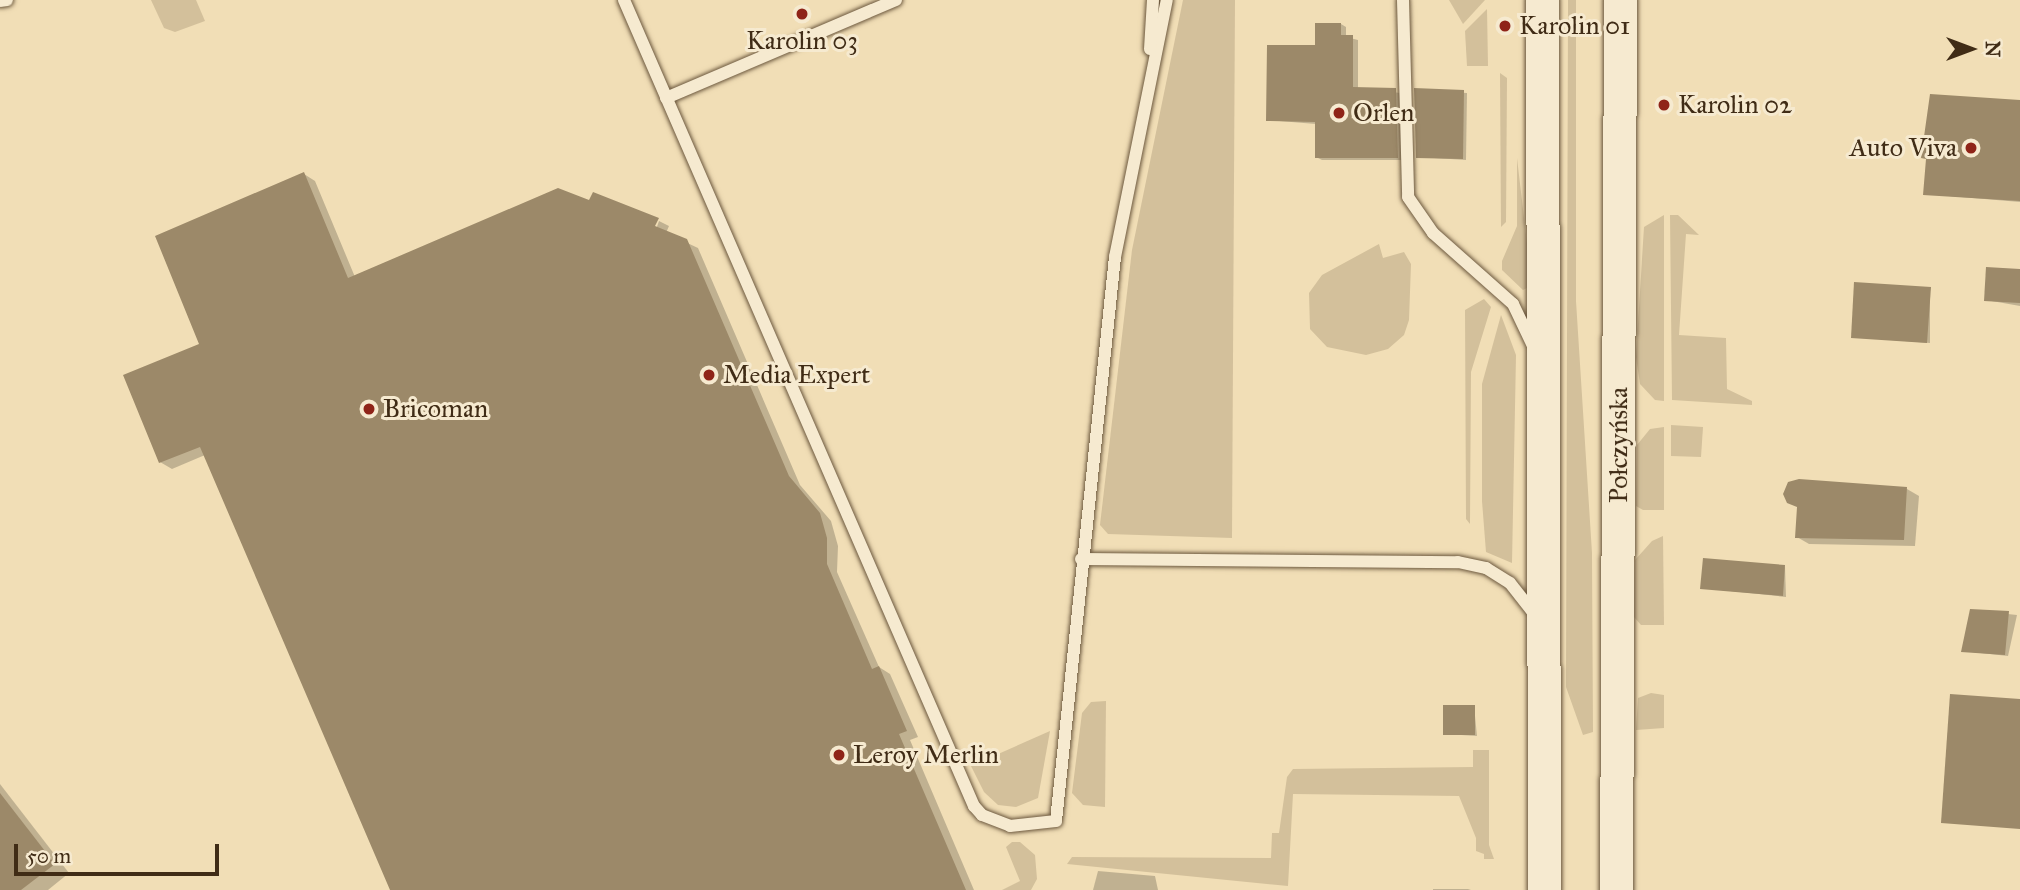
<!DOCTYPE html>
<html>
<head>
<meta charset="utf-8">
<style>
	body { margin:0 }
	#map { position:relative; width:2020px; height:890px; overflow:hidden; background:#f1deb6; font-family:"IM FELL Great Primer",serif }
	div>[style] { position:absolute }
	.green>* { inset:0; background:#d3c09b }
	.shadow>* { inset:0; background:#0003 }
	.building>* { inset:0; background:#9c8969 }
	.roads { filter:drop-shadow(0 0 2px #6c583e) drop-shadow(0 0 2px #6c583e) }
	.lane>* { height:12px; margin:-6px; padding:0 6px; transform-origin:6px; border-radius:6px; background:#f6ead0 }
	.secondary>* { height:33px; margin:-16.5px; padding:0 16.5px; transform-origin:16.5px; border-radius:16.5px; background:#f6ead0 }
	.dots>* { width:19px; height:19px; translate:-50% -50%; box-sizing:border-box; border:4px solid #f6ead0; border-radius:50% }
	span { translate:-50% -50%; white-space:nowrap; text-align:center; line-height:1.15; -webkit-text-stroke:6px #f6ead0; paint-order:stroke }
	.poi-label { font-size:26px; color:#402c16 }
	.left { translate:0 -50%; text-align:left }
	.right { translate:-100% -50%; text-align:right }
	.street-label { font-size:26px; color:#402c16 }
	.north { position:absolute; left:1936px; top:14px; width:70px; height:70px; -webkit-text-stroke:5px #f6ead0; paint-order:stroke; rotate:90deg; font-size:19px; font-weight:700; line-height:28px; text-align:center; color:#402c16 }
	.north::after { content:''; display:block; margin:auto; width:24px; height:32px; background:#402c16; clip-path:polygon(50% 0,100% 100%,50% 72%,0 100%) }
	.scale { position:absolute; left:14px; top:844px; width:205px; height:32px; box-sizing:border-box; border:4px solid #402c16; border-top:0; padding-left:9px; font-size:21px; line-height:24px; white-space:nowrap; color:#402c16; -webkit-text-stroke:5px #f6ead0; paint-order:stroke }
</style>
</head>
<body>
<div id="map">
	<div class="green">
		<i style="clip-path:polygon(151px 0,196px 0,205px 21px,175px 32px,164px 28px)"></i>
		<i style="clip-path:polygon(1183px 0,1235px 0,1232px 538px,1108px 534px,1100px 525px,1132px 250px)"></i>
		<i style="clip-path:polygon(1449px 0,1485px 0,1463px 24px)"></i>
		<i style="clip-path:polygon(1568px 0,1576px 0,1576px 301px,1592px 553px,1593px 732px,1583px 735px,1566px 687px)"></i>
		<i style="clip-path:polygon(1487px 9px,1488px 66px,1467px 66px,1465px 31px)"></i>
		<i style="clip-path:polygon(1500px 73px,1507px 78px,1506px 222px,1501px 227px)"></i>
		<i style="clip-path:polygon(1517px 158px,1528px 252px,1527px 288px,1523px 290px,1502px 270px,1502px 261px,1517px 226px)"></i>
		<i style="clip-path:polygon(1664px 215px,1664px 401px,1655px 400px,1640px 384px,1636px 357px,1644px 227px)"></i>
		<i style="clip-path:polygon(1670px 215px,1678px 215px,1699px 235px,1686px 234px,1679px 335px,1726px 338px,1727px 389px,1752px 401px,1752px 405px,1672px 400px)"></i>
		<i style="clip-path:polygon(1379px 244px,1383px 258px,1404px 252px,1411px 264px,1409px 320px,1404px 335px,1388px 349px,1366px 355px,1327px 347px,1310px 329px,1309px 293px,1322px 275px)"></i>
		<i style="clip-path:polygon(1484px 299px,1491px 307px,1471px 372px,1470px 524px,1466px 519px,1465px 310px)"></i>
		<i style="clip-path:polygon(1501px 315px,1516px 355px,1512px 563px,1486px 552px,1482px 501px,1482px 384px)"></i>
		<i style="clip-path:polygon(1671px 425px,1703px 427px,1701px 457px,1671px 456px)"></i>
		<i style="clip-path:polygon(1664px 427px,1664px 510px,1643px 510px,1636px 506px,1637px 445px,1650px 429px)"></i>
		<i style="clip-path:polygon(1663px 536px,1664px 625px,1641px 625px,1634px 617px,1635px 560px,1652px 541px)"></i>
		<i style="clip-path:polygon(1651px 693px,1664px 695px,1664px 728px,1636px 730px,1638px 698px)"></i>
		<i style="clip-path:polygon(1106px 701px,1105px 807px,1083px 805px,1072px 793px,1082px 713px,1091px 702px)"></i>
		<i style="clip-path:polygon(1050px 731px,1038px 798px,1016px 807px,998px 805px,984px 792px,971px 766px)"></i>
		<i style="clip-path:polygon(1473px 750px,1489px 750px,1489px 845px,1494px 859px,1484px 859px,1484px 854px,1476px 851px,1476px 838px,1459px 796px,1293px 794px,1288px 886px,1067px 864px,1072px 857px,1271px 858px,1272px 833px,1279px 833px,1287px 777px,1293px 769px,1473px 767px)"></i>
		<i style="clip-path:polygon(1012px 842px,1020px 842px,1035px 855px,1037px 879px,1031px 890px,1002px 890px,1020px 881px,1006px 847px)"></i>
	</div>
	<div class="shadow">
		<i style="clip-path:polygon(1317px 24px,1341px 24px,1346px 27px,1346px 37px,1358px 40px,1358px 89px,1401px 93px,1403px 160px,1322px 160px,1316px 157px,1316px 124px,1268px 120px,1317px 47px)"></i>
		<i style="clip-path:polygon(1416px 90px,1467px 93px,1466px 160px,1418px 157px)"></i>
		<i style="clip-path:polygon(2020px 102px,2020px 202px,1925px 194px)"></i>
		<i style="clip-path:polygon(304px 174px,315px 181px,355px 277px,654px 235px,659px 221px,669px 226px,666px 233px,698px 248px,800px 485px,831px 521px,838px 546px,837px 572px,879px 667px,890px 674px,918px 737px,910px 740px,974px 890px,392px 890px,205px 455px,172px 469px,160px 462px,202px 345px)"></i>
		<i style="clip-path:polygon(2020px 271px,2020px 306px,1986px 300px)"></i>
		<i style="clip-path:polygon(1930px 289px,1930px 343px,1853px 337px)"></i>
		<i style="clip-path:polygon(1799px 481px,1907px 489px,1919px 496px,1915px 546px,1809px 544px,1797px 537px)"></i>
		<i style="clip-path:polygon(1785px 567px,1786px 597px,1702px 588px)"></i>
		<i style="clip-path:polygon(1971px 610px,2017px 615px,2008px 656px,1962px 651px)"></i>
		<i style="clip-path:polygon(1474px 706px,1477px 736px,1445px 734px)"></i>
		<i style="clip-path:polygon(0 784px,69px 873px,48px 890px,0 890px)"></i>
		<i style="clip-path:polygon(1098px 871px,1155px 876px,1158px 890px,1093px 890px)"></i>
		<i style="clip-path:polygon(1433px 889px,1468px 889px,1471px 890px,1433px 890px)"></i>
	</div>
	<div class="building">
		<i style="clip-path:polygon(1315px 23px,1341px 23px,1341px 35px,1353px 35px,1353px 87px,1396px 88px,1398px 158px,1315px 158px,1315px 122px,1266px 121px,1267px 45px,1315px 45px)"></i>
		<i style="clip-path:polygon(1414px 88px,1464px 90px,1463px 159px,1416px 158px)"></i>
		<i style="clip-path:polygon(1930px 94px,2020px 100px,2020px 201px,1923px 195px,1926px 159px,1921px 158px)"></i>
		<i style="clip-path:polygon(304px 172px,348px 278px,558px 188px,589px 200px,593px 192px,659px 218px,655px 226px,687px 239px,789px 476px,820px 513px,827px 538px,827px 564px,872px 669px,879px 666px,907px 731px,899px 734px,966px 890px,390px 890px,200px 447px,159px 463px,123px 375px,199px 344px,155px 236px)"></i>
		<i style="clip-path:polygon(1986px 267px,2020px 269px,2020px 303px,1984px 301px)"></i>
		<i style="clip-path:polygon(1854px 282px,1931px 287px,1927px 343px,1851px 338px)"></i>
		<i style="clip-path:polygon(1799px 479px,1907px 487px,1904px 540px,1795px 538px,1797px 507px,1787px 503px,1783px 494px,1788px 482px)"></i>
		<i style="clip-path:polygon(1703px 558px,1785px 565px,1783px 596px,1700px 589px)"></i>
		<i style="clip-path:polygon(1970px 609px,2009px 611px,2005px 655px,1961px 652px)"></i>
		<i style="clip-path:polygon(1950px 694px,2020px 699px,2020px 829px,1941px 823px)"></i>
		<i style="clip-path:polygon(1443px 705px,1475px 705px,1475px 735px,1443px 735px)"></i>
		<i style="clip-path:polygon(0 793px,55px 864px,21px 890px,0 890px)"></i>
	</div>
	<div class="roads">
		<div class="lane">
			<i style="left:624px;top:0;width:879px;rotate:66.53deg"></i>
			<i style="left:974px;top:806px;width:12px;rotate:48deg"></i>
			<i style="left:982px;top:815px;width:30px;rotate:21deg"></i>
			<i style="left:1010px;top:826px;width:46px;rotate:-6.2deg"></i>
			<i style="left:1056px;top:821px;width:567px;rotate:-84.03deg"></i>
			<i style="left:1115px;top:257px;width:262px;rotate:-78.6deg"></i>
			<i style="left:1403px;top:0;width:197px;rotate:88.5deg"></i>
			<i style="left:1408px;top:197px;width:44px;rotate:55.2deg"></i>
			<i style="left:1433px;top:233px;width:107px;rotate:41.6deg"></i>
			<i style="left:1513px;top:304px;width:47px;rotate:64.5deg"></i>
			<i style="left:0;top:1px;width:7px;rotate:-8deg"></i>
			<i style="left:1150px;top:49px;width:49px;rotate:-86.5deg"></i>
			<i style="left:666px;top:98px;width:250px;rotate:-23.1deg"></i>
			<i style="left:1081px;top:559px;width:377px;rotate:0.5deg"></i>
			<i style="left:1458px;top:562px;width:29px;rotate:12deg"></i>
			<i style="left:1486px;top:568px;width:28px;rotate:32deg"></i>
			<i style="left:1510px;top:583px;width:42px;rotate:51.8deg"></i>
		</div>
		<div class="secondary">
			<i style="left:1542px;top:0;width:890px;rotate:89.87deg"></i>
			<i style="left:1616px;top:890px;width:890px;rotate:-89.74deg"></i>
		</div>
	</div>
	<div class="dots">
		<i style="left:802px;top:14px;background:#8f2418"></i>
		<i style="left:1505px;top:26px;background:#8f2418"></i>
		<i style="left:1664px;top:105px;background:#8f2418"></i>
		<i style="left:1339px;top:113px;background:#8f2418"></i>
		<i style="left:1971px;top:148px;background:#8f2418"></i>
		<i style="left:709px;top:375px;background:#8f2418"></i>
		<i style="left:369px;top:409px;background:#8f2418"></i>
		<i style="left:839px;top:755px;background:#8f2418"></i>
	</div>
	<div class="poi-label">
		<span class="left" style="left:1519px;top:26px">Karolin 01</span>
		<span style="left:802px;top:41px">Karolin 03</span>
		<span class="left" style="left:1678px;top:105px">Karolin 02</span>
		<span class="left" style="left:1353px;top:113px">Orlen</span>
		<span class="right" style="left:1957px;top:148px">Auto Viva</span>
		<span class="left" style="left:723px;top:375px">Media Expert</span>
		<span class="left" style="left:383px;top:409px">Bricoman</span>
		<span class="left" style="left:853px;top:755px">Leroy Merlin</span>
	</div>
	<div class="street-label">
		<span style="left:1619px;top:445px;rotate:-90deg">Połczyńska</span>
	</div>
	<div class="north">N</div>
	<div class="scale">50 m</div>
</div>
</body>
</html>
